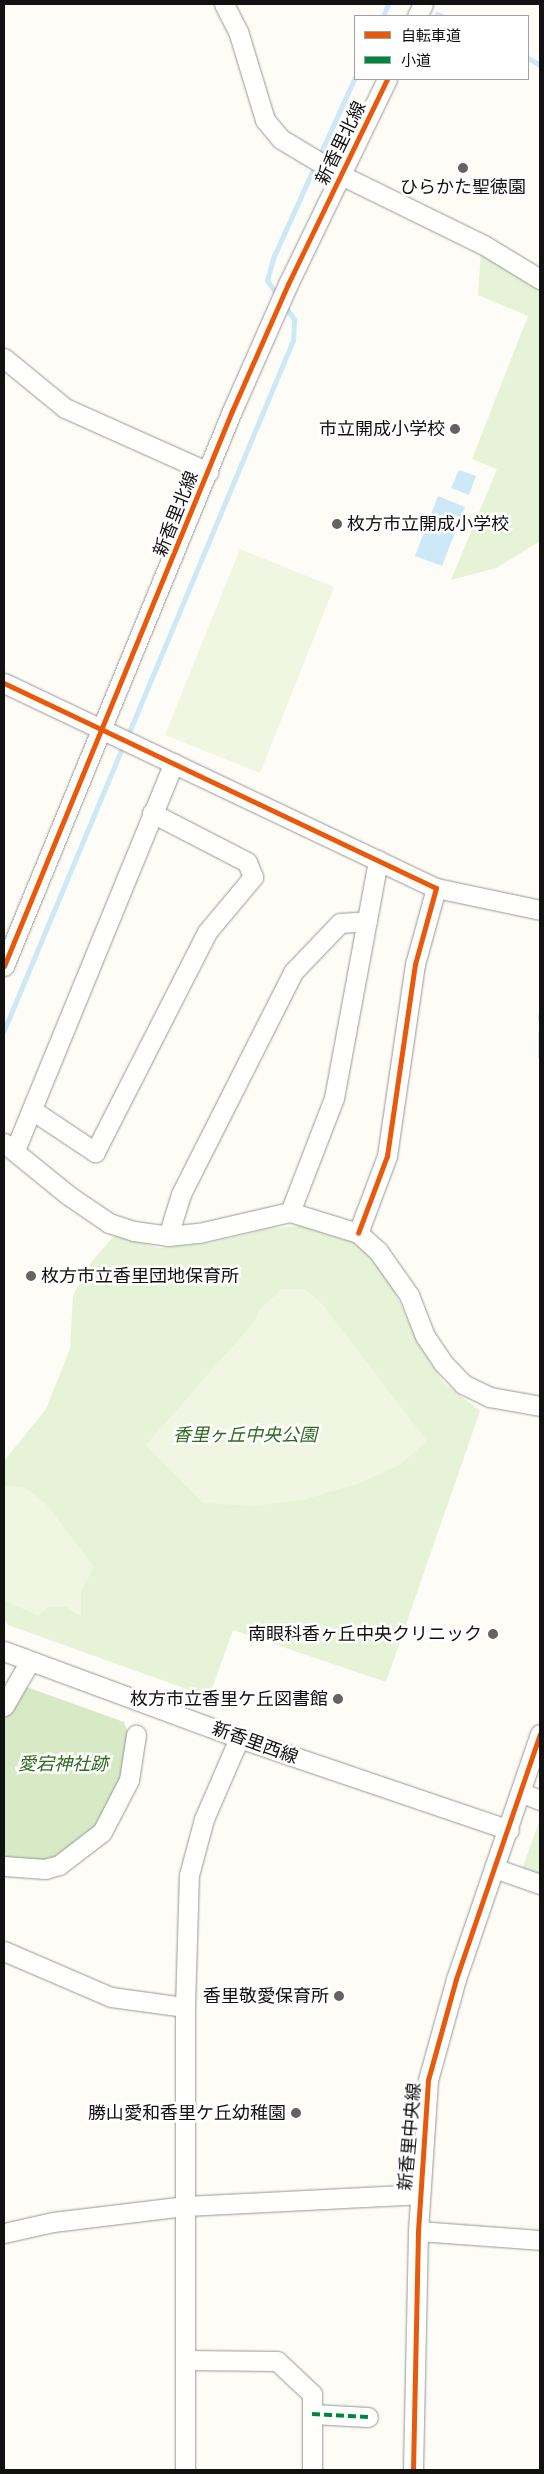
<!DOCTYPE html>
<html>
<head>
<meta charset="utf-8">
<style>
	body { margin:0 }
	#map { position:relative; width:544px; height:2474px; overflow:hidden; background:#fdfcf7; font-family:Merriweather,"Noto Sans JP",serif }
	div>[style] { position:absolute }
	.green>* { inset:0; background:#e7f3d7 }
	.forest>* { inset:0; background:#d8eac5 }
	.pitch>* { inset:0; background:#f0f6e1 }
	.water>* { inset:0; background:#cde8f7 }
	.stream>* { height:5px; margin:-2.5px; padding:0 2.5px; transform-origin:2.5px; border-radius:2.5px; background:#cde8f7 }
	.roads { filter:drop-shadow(0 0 1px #979795) drop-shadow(0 0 1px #979795) }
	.minor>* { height:19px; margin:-9.5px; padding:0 9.5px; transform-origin:9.5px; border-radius:9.5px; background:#fffffe }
	.quiet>* { height:4px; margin-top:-2px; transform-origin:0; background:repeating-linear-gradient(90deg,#00873e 0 8px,transparent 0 12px) }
	.cycleway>* { height:5px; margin:-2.5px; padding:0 2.5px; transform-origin:2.5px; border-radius:2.5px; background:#e8590c }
	.dots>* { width:14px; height:14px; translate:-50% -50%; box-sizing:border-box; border:2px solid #fff; border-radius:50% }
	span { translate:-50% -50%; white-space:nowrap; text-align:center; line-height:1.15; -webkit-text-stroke:5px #fff; paint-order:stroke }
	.street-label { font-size:18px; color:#111 }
	.poi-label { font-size:18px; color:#111 }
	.right { translate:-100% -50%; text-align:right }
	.left { translate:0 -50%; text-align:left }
	.park-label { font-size:18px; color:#2f6b1f; font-style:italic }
	.frame { position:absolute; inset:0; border:5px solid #111; pointer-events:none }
	.legend { position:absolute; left:354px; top:15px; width:175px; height:65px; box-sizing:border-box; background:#fff; border:1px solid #a0a0a0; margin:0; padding:6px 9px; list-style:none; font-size:15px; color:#111 }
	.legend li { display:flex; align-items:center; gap:10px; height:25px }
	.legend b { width:25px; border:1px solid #a0a0a0 }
</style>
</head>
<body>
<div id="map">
	<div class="green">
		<i style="clip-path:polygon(481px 251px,540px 286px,540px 541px,496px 568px,451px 580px,497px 469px,472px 459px,528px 316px,478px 295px)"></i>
		<i style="clip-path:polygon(315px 1225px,358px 1243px,388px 1277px,419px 1345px,443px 1382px,480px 1411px,386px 1682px,233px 1630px,209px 1697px,8px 1625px,4px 1619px,4px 1461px,46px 1409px,70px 1349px,73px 1295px,93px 1260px,115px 1235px,159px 1248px,209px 1243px,271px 1228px)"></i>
		<i style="clip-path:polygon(540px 1819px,540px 1879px,521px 1872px)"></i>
	</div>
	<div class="forest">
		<i style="clip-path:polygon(21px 1685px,124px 1722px,129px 1735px,122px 1778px,96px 1828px,56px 1858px,44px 1861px,4px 1859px,4px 1715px)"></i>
	</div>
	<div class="pitch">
		<i style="clip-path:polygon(240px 549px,334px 587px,260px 773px,165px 735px)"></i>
		<i style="clip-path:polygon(282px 1289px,305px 1289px,322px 1304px,427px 1441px,399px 1465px,358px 1484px,306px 1499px,255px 1506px,203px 1503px,146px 1445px,255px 1321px,259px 1310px)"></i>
		<i style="clip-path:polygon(4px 1486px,24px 1487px,46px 1504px,94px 1567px,81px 1592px,81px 1617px,67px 1607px,49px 1607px,38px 1616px,4px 1600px)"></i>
	</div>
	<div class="water">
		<i style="clip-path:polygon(459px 470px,476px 476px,469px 495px,451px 488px)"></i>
		<i style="clip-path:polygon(438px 496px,465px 507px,442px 566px,415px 556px)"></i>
	</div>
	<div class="stream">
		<i style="left:437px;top:14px;width:5px;rotate:22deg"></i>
		<i style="left:383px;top:16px;width:13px;rotate:-67deg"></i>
		<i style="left:528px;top:58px;width:14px;rotate:30deg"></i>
		<i style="left:319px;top:157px;width:88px;rotate:-65.8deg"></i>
		<i style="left:278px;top:296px;width:19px;rotate:-125deg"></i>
		<i style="left:267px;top:280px;width:25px;rotate:-74deg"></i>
		<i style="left:274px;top:256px;width:100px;rotate:-65.7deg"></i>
		<i style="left:127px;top:737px;width:429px;rotate:-67.3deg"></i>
		<i style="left:293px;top:341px;width:22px;rotate:-87deg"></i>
		<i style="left:294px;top:319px;width:17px;rotate:-126deg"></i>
		<i style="left:540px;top:1016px;width:3px;rotate:90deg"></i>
		<i style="left:4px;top:1030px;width:309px;rotate:-67.3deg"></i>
		<i style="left:540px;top:1033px;width:23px;rotate:90deg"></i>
	</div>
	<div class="roads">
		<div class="minor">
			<i style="left:224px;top:4px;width:30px;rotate:63deg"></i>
			<i style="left:238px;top:31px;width:93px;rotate:73.1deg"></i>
			<i style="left:265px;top:120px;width:25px;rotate:50deg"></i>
			<i style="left:281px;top:139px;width:70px;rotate:31deg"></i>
			<i style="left:341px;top:175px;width:159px;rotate:26.1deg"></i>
			<i style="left:484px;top:245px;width:66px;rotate:31.3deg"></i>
			<i style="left:417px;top:16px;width:13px;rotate:-63deg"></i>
			<i style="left:4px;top:358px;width:79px;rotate:39.3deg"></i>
			<i style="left:65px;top:408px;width:157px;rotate:24.1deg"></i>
			<i style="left:4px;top:683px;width:478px;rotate:25.4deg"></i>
			<i style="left:436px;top:888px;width:79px;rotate:105.4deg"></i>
			<i style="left:415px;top:964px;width:194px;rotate:98.3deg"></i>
			<i style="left:387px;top:1156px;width:82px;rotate:110.6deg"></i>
			<i style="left:436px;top:888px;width:106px;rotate:11.9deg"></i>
			<i style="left:4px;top:966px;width:600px;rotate:-67.67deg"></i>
			<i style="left:232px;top:411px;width:139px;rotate:-66.2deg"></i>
			<i style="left:288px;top:284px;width:228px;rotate:-64.2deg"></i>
			<i style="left:32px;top:1110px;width:76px;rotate:33.7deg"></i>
			<i style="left:95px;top:1152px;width:247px;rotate:-63deg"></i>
			<i style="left:207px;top:932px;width:72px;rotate:-50.1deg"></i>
			<i style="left:253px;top:877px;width:16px;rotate:-112deg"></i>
			<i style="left:247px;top:862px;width:107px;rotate:-152.7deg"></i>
			<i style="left:4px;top:1143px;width:82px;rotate:39.1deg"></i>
			<i style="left:68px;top:1195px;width:50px;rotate:34.3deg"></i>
			<i style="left:109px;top:1223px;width:26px;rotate:18deg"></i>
			<i style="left:134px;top:1231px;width:34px;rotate:8deg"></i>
			<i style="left:168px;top:1236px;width:31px;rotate:-6deg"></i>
			<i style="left:199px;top:1233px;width:93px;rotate:-13deg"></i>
			<i style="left:290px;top:1212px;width:71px;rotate:17.2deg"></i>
			<i style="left:358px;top:1233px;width:27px;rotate:42deg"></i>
			<i style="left:378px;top:1251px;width:54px;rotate:54.8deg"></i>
			<i style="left:409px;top:1295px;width:44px;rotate:68.7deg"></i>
			<i style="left:425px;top:1336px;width:32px;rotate:56deg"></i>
			<i style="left:443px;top:1363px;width:29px;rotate:46deg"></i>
			<i style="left:463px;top:1384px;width:30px;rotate:26deg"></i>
			<i style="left:490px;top:1397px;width:51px;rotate:10.2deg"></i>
			<i style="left:15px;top:1150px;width:418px;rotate:-67.7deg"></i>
			<i style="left:290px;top:1212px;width:122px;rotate:-68.9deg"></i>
			<i style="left:334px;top:1098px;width:242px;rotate:-79.5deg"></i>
			<i style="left:168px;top:1236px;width:44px;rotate:-72.8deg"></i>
			<i style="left:181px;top:1194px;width:249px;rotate:-63.2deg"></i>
			<i style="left:293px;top:972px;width:68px;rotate:-46.2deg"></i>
			<i style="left:340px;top:923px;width:27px;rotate:-4deg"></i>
			<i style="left:4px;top:1651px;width:251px;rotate:20.3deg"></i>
			<i style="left:239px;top:1738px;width:285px;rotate:18.8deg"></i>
			<i style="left:4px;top:1706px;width:52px;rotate:-60deg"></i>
			<i style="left:522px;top:1793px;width:19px;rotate:21deg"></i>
			<i style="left:4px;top:1866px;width:41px;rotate:4.2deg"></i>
			<i style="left:45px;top:1869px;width:15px;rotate:-16deg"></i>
			<i style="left:59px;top:1865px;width:54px;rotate:-37.5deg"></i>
			<i style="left:102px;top:1832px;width:59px;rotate:-62.6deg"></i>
			<i style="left:129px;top:1780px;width:46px;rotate:-81.2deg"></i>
			<i style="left:494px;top:1868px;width:49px;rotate:19.2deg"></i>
			<i style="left:4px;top:1951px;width:116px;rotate:23.3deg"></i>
			<i style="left:111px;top:1997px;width:75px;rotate:7.7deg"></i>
			<i style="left:418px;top:2231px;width:122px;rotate:4.2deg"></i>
			<i style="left:4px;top:2233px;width:50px;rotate:-12.7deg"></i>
			<i style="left:53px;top:2222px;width:134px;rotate:-6.9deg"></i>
			<i style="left:186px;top:2206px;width:233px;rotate:-2.9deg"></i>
			<i style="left:185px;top:2360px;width:92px;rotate:0.6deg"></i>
			<i style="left:277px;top:2361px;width:48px;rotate:43.3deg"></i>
			<i style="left:312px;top:2394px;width:76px;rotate:90deg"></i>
			<i style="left:312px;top:2414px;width:56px;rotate:3.1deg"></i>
			<i style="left:185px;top:2470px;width:463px;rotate:-90deg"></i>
			<i style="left:185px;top:2007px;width:132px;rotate:-88.3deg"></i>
			<i style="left:189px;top:1875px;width:58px;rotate:-75deg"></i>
			<i style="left:204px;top:1819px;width:88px;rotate:-66.6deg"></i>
			<i style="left:413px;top:2470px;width:239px;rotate:-88.8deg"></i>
			<i style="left:418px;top:2231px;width:151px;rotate:-86.2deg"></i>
			<i style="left:428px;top:2080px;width:105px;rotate:-74.5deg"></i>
			<i style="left:456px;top:1979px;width:259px;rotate:-71.1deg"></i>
		</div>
	</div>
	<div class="quiet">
		<i style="left:312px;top:2414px;width:56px;rotate:3.1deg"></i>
	</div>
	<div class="cycleway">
		<i style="left:4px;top:683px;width:478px;rotate:25.4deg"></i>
		<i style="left:436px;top:888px;width:79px;rotate:105.4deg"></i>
		<i style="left:415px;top:964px;width:194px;rotate:98.3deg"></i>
		<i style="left:387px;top:1156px;width:82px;rotate:110.6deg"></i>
		<i style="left:4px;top:966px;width:600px;rotate:-67.67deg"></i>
		<i style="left:232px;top:411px;width:139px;rotate:-66.2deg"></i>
		<i style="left:288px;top:284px;width:228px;rotate:-64.2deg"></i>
		<i style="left:413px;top:2470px;width:239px;rotate:-88.8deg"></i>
		<i style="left:418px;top:2231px;width:151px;rotate:-86.2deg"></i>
		<i style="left:428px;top:2080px;width:105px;rotate:-74.5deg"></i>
		<i style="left:456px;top:1979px;width:259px;rotate:-71.1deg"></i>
	</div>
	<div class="dots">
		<i style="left:463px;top:168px;background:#646362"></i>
		<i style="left:455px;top:429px;background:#646362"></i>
		<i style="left:337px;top:524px;background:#646362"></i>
		<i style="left:31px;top:1276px;background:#646362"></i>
		<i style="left:493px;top:1634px;background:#646362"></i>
		<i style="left:338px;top:1699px;background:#646362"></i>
		<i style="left:339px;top:1996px;background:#646362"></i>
		<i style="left:296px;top:2113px;background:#646362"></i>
	</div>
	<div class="street-label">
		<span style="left:341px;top:143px;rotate:-64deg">新香里北線</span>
		<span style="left:176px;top:514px;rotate:-68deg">新香里北線</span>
		<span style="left:255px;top:1743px;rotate:20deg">新香里西線</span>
		<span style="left:410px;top:2137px;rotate:-85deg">新香里中央線</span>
	</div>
	<div class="poi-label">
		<span style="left:463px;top:187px">ひらかた聖徳園</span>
		<span class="right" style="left:445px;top:429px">市立開成小学校</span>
		<span class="left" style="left:347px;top:524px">枚方市立開成小学校</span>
		<span class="left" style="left:41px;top:1276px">枚方市立香里団地保育所</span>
		<span class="right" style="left:482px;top:1634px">南眼科香ヶ丘中央クリニック</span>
		<span class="right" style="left:328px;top:1699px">枚方市立香里ケ丘図書館</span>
		<span class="right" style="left:329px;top:1996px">香里敬愛保育所</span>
		<span class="right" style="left:286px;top:2113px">勝山愛和香里ケ丘幼稚園</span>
	</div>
	<div class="park-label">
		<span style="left:245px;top:1435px">香里ヶ丘中央公園</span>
		<span style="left:63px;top:1764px">愛宕神社跡</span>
	</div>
	<div class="frame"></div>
	<ul class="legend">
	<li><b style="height:6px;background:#e8590c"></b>自転車道</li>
	<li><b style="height:6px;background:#00873e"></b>小道</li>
	</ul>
</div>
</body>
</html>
